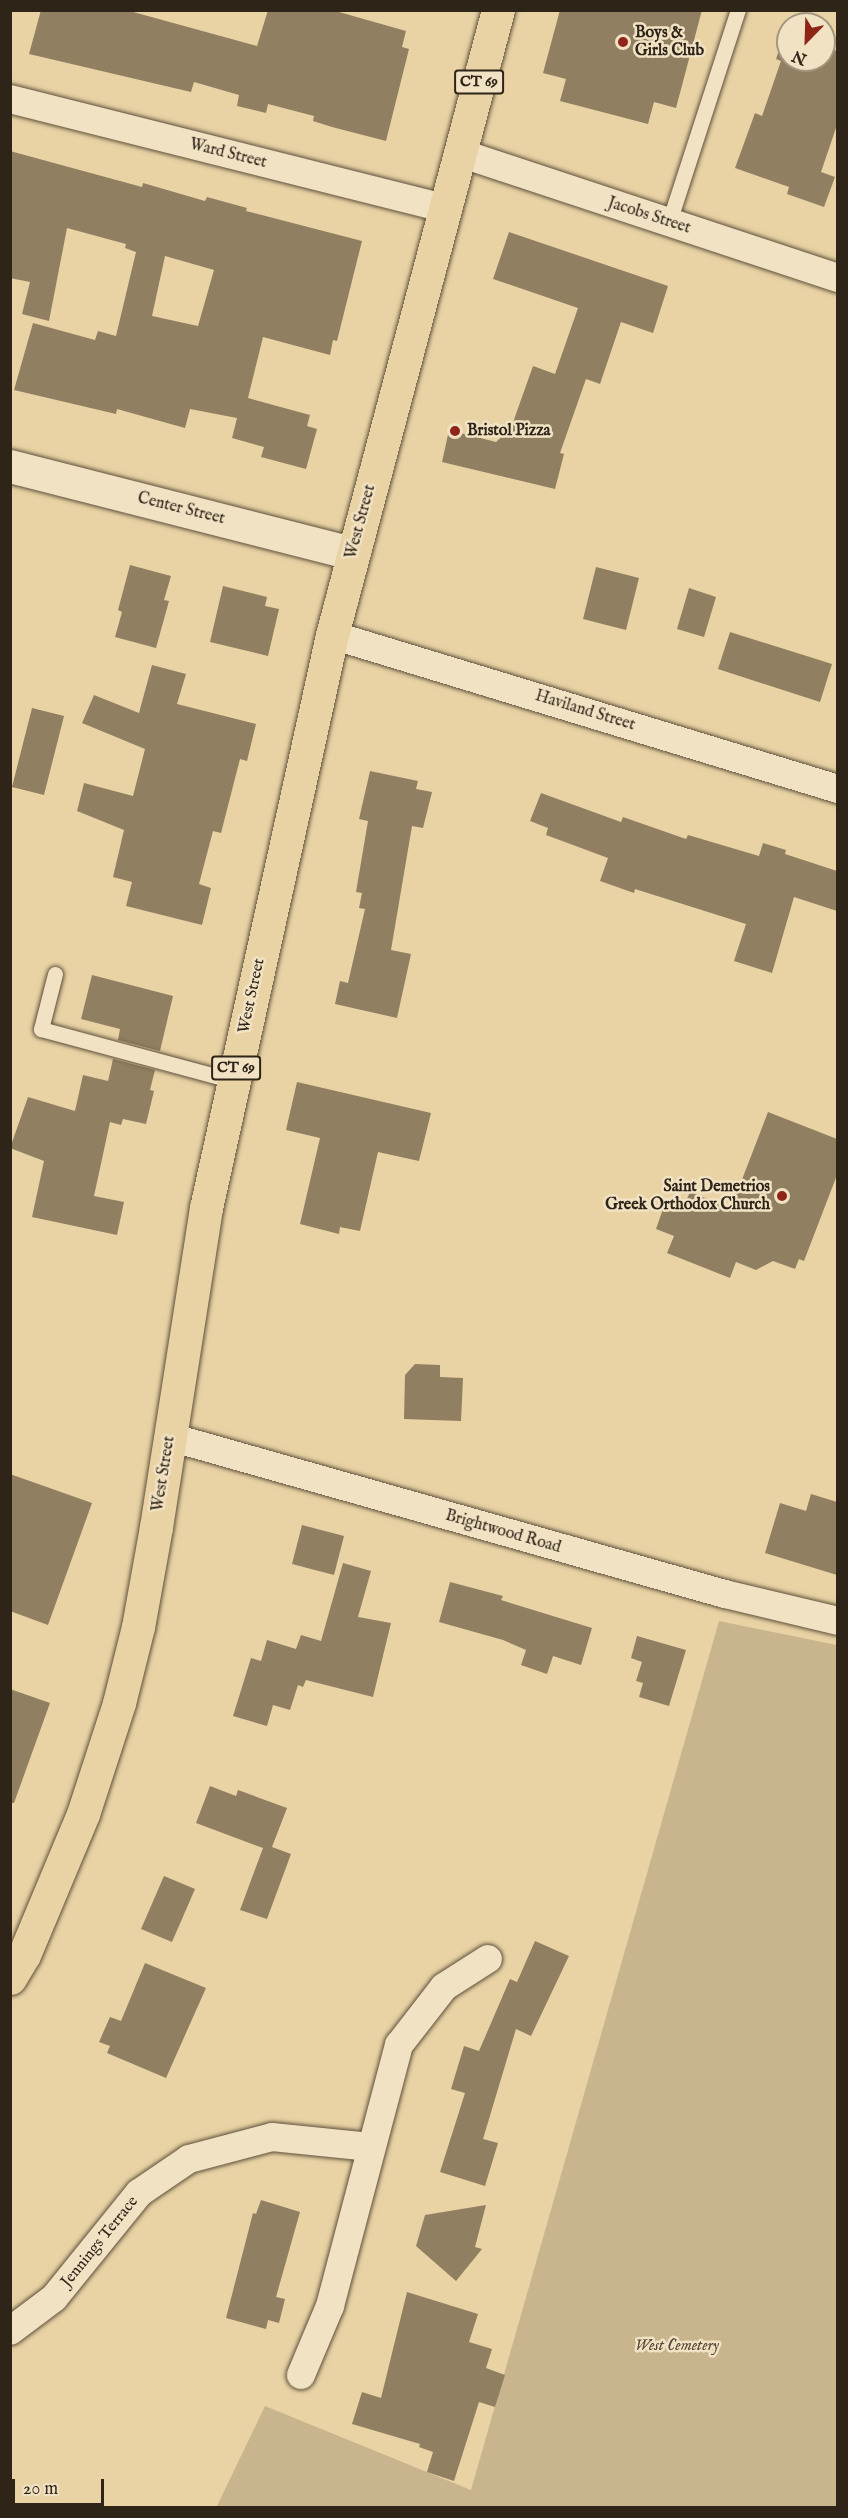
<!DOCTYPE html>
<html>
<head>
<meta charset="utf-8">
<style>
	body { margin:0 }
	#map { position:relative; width:848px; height:2518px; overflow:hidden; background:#e9d3a5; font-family:"IM FELL English",serif }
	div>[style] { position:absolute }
	.green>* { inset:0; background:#c9b58d }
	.building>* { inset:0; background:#907f61 }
	.roads { filter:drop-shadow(0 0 2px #5e503b) drop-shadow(0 0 2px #5e503b) }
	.lane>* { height:15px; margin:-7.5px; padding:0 7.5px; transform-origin:7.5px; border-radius:7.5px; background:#f1e2c4 }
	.street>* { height:28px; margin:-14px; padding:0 14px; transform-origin:14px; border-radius:14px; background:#f1e2c4 }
	.secondary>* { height:33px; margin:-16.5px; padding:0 16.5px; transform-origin:16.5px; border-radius:16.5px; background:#f1e2c4 }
	.primary>* { height:33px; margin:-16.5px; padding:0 16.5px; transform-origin:16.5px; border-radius:16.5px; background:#e9d3a5 }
	.dots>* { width:16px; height:16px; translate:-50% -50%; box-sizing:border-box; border:3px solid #f1e2c4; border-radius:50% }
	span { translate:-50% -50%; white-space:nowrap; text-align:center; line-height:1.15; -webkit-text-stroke:5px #f1e2c4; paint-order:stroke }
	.shield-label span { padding:2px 4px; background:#f1e2c4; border:2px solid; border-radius:4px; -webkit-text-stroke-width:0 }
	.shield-label { font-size:15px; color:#2f2418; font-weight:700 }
	.poi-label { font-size:16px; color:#2f2418; font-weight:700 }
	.left { translate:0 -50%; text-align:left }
	.right { translate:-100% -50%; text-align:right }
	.street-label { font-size:16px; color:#2f2418 }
	.park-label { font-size:16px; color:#564835; font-style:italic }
	.frame { position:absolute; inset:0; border:12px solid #2f2418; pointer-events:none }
	.north { position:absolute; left:776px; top:12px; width:60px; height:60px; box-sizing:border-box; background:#f1e2c4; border:2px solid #a3967f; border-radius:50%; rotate:203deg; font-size:16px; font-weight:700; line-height:24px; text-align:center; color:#2f2418 }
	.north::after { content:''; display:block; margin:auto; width:21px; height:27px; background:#8f2418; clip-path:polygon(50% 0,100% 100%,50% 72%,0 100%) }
	.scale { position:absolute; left:12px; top:2479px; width:92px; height:27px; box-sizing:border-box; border:3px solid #2f2418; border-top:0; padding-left:8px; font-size:18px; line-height:21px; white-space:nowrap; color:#2f2418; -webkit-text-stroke:4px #f1e2c4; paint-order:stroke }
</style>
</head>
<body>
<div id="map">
	<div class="green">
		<i style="clip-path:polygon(719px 1621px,837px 1645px,837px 2507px,216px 2508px,265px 2406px,471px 2490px)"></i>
	</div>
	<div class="building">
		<i style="clip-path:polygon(41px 10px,126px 10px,257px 46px,268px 10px,332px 10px,406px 31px,402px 47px,409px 49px,386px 141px,332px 127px,313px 121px,314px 116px,268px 104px,266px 113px,237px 106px,239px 95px,194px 82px,191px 92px,29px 54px)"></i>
		<i style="clip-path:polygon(560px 10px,702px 10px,676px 108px,654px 102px,648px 124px,560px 101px,566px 79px,543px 73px)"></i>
		<i style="clip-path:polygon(785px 32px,788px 33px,788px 60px,824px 60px,824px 46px,837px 51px,837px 125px,821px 172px,835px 177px,824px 207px,787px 194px,789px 187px,735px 168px,755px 113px,762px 116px,781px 61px,776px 59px)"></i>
		<i style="clip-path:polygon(evenodd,10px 151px,142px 187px,143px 183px,205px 201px,207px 197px,247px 208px,246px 211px,362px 241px,337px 341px,333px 340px,330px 355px,263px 337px,248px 398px,310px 415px,307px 426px,317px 429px,306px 469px,261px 457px,264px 447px,232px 438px,237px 418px,190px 409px,185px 428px,117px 409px,116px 414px,14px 390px,33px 323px,95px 340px,98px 331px,116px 336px,136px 252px,125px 248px,126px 244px,67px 228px,49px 321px,22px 314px,30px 282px,10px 278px,10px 151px,165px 256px,214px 270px,198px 326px,152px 316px,165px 256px)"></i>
		<i style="clip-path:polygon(509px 232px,668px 286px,653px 333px,621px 322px,600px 384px,586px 379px,560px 453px,564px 454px,555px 489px,442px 462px,449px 430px,496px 442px,511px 428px,533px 366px,555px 374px,578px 308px,493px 279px)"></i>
		<i style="clip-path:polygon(130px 565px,171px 576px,164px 600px,169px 601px,156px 648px,115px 637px,122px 612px,118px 610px)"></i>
		<i style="clip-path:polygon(596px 567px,639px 578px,626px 630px,583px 619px)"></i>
		<i style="clip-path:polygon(223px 586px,267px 597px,265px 606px,279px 609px,268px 656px,210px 642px)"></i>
		<i style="clip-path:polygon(689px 588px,716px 597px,704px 637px,677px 629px)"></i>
		<i style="clip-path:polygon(730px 632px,832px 664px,820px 702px,718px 669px)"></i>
		<i style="clip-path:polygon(152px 665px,186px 674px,177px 704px,256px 724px,247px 761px,240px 759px,221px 833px,213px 831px,199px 884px,211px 888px,202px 925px,126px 906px,132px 882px,113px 877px,124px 830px,77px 811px,84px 783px,133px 796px,145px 749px,82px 723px,94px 695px,139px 713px)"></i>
		<i style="clip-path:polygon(32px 708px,64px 716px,44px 795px,12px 787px)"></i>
		<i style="clip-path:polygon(370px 771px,418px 781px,416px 789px,432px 792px,423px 828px,412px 826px,391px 950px,411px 954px,397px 1018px,335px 1004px,340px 981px,348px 983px,365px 909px,359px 908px,362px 893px,356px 892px,368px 821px,359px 819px)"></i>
		<i style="clip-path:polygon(541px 793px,621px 822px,623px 817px,686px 839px,688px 835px,759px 856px,763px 843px,786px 850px,785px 854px,837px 871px,837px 911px,794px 897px,772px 973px,734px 961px,746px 924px,635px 889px,634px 893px,600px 881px,608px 858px,546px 835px,548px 828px,530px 821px)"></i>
		<i style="clip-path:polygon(92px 975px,173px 996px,160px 1051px,118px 1040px,120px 1029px,81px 1019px)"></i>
		<i style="clip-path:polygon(113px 1059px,155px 1070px,150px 1090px,154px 1091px,146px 1124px,123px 1119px,121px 1125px,110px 1122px,94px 1196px,124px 1202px,117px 1235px,32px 1217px,44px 1161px,10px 1148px,28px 1097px,75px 1111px,83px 1075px,108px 1081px)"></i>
		<i style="clip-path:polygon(297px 1082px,431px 1113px,419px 1161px,378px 1152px,360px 1231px,340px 1227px,339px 1234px,300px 1224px,320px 1138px,286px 1130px)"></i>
		<i style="clip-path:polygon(768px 1112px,837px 1139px,837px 1175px,804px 1261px,799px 1259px,795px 1269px,773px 1261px,756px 1270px,736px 1262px,730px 1278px,667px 1253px,674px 1236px,656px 1229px,664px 1206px,686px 1201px,690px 1192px,731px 1208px)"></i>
		<i style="clip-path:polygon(415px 1364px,440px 1365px,440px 1377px,463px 1378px,461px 1421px,404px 1419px,405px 1375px)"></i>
		<i style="clip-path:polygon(10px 1474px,92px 1503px,48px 1625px,10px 1611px)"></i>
		<i style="clip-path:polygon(811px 1494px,837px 1502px,837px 1575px,765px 1553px,780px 1503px,806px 1511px)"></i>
		<i style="clip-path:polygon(302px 1525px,344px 1536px,334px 1575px,292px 1564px)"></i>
		<i style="clip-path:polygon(343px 1563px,371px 1571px,358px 1617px,391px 1623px,373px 1697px,306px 1680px,303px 1687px,298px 1685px,290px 1710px,273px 1705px,267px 1726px,233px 1716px,251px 1658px,261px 1661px,267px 1640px,296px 1649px,301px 1635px,321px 1641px)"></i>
		<i style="clip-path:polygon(450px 1582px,503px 1596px,501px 1600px,592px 1628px,581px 1665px,553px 1656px,547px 1674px,521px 1665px,526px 1650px,503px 1640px,439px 1622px)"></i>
		<i style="clip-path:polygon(637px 1636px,686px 1650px,669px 1706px,639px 1697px,643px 1683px,636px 1681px,642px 1662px,631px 1658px)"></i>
		<i style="clip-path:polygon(10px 1689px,50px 1703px,14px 1803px,10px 1803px)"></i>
		<i style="clip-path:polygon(210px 1786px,236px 1796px,238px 1790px,287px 1808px,272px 1847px,291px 1854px,267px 1919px,240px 1910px,263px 1848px,196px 1823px)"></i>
		<i style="clip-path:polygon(164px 1876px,195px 1889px,172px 1942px,141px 1929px)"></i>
		<i style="clip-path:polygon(535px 1941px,569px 1956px,531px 2036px,516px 2029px,483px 2139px,498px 2143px,485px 2186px,440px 2172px,465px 2093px,451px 2089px,464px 2046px,479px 2051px,510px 1979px,517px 1982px)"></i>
		<i style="clip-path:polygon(145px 1963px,206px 1988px,166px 2078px,107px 2053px,110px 2046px,99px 2042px,110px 2017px,121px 2021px)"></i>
		<i style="clip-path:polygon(261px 2200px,300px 2212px,276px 2297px,285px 2299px,279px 2323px,268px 2320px,266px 2329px,226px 2318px,253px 2213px,256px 2214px)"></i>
		<i style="clip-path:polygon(486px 2205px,475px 2247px,482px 2249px,456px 2281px,416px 2246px,425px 2215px)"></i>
		<i style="clip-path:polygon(407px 2292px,478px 2314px,469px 2342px,492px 2349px,486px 2368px,505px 2375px,495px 2407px,479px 2402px,454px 2481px,427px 2472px,433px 2452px,419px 2447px,420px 2444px,352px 2424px,362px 2392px,381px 2398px)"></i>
	</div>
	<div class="roads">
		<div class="lane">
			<i style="left:669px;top:222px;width:223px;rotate:-72deg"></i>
			<i style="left:55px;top:974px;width:57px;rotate:104.3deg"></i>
			<i style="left:41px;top:1029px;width:200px;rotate:15.1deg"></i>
		</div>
		<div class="street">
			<i style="left:10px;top:99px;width:448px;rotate:14.1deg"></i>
			<i style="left:460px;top:153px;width:398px;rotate:18.3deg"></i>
			<i style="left:332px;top:635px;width:529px;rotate:16.93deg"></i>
			<i style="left:170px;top:1437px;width:577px;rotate:15.8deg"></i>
			<i style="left:725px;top:1594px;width:116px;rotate:13.4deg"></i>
			<i style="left:10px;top:2331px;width:55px;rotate:-36.9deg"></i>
			<i style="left:54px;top:2298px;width:135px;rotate:-51deg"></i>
			<i style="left:139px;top:2193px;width:60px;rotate:-34.2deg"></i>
			<i style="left:189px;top:2159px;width:86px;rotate:-14.8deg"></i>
			<i style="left:272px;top:2137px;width:99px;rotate:5.8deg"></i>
			<i style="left:301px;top:2375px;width:75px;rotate:-67.2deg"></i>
			<i style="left:330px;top:2306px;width:270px;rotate:-75.2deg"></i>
			<i style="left:399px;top:2045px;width:73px;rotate:-52.2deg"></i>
			<i style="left:444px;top:1987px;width:52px;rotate:-32.5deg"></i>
		</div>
		<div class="secondary">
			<i style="left:10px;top:466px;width:353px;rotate:14.3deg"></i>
		</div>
		<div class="primary">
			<i style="left:10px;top:1978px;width:27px;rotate:-59deg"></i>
			<i style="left:24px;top:1955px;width:153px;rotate:-67.3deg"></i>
			<i style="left:83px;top:1814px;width:117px;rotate:-72deg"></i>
			<i style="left:119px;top:1703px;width:78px;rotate:-76deg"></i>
			<i style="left:138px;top:1627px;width:102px;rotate:-79.8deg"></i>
			<i style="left:156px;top:1527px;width:323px;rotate:-81.1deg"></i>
			<i style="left:206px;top:1208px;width:587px;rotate:-77.6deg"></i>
			<i style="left:332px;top:635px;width:647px;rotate:-75.13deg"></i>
		</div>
	</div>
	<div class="dots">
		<i style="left:623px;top:42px;background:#8f2418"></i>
		<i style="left:455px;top:431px;background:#8f2418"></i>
		<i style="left:782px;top:1196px;background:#8f2418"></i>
	</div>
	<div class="shield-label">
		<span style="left:479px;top:82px">CT 69</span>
		<span style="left:236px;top:1068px">CT 69</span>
	</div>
	<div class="poi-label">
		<span class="left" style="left:635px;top:42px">Boys &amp;<br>Girls Club</span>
		<span class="left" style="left:467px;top:431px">Bristol Pizza</span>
		<span class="right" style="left:770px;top:1196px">Saint Demetrios<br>Greek Orthodox Church</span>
	</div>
	<div class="street-label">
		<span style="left:228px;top:154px;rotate:14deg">Ward Street</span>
		<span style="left:649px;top:216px;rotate:18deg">Jacobs Street</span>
		<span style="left:181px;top:509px;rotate:14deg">Center Street</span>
		<span style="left:361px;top:522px;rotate:-75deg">West Street</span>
		<span style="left:585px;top:711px;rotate:17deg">Haviland Street</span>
		<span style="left:252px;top:996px;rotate:-78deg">West Street</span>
		<span style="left:164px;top:1474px;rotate:-81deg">West Street</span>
		<span style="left:503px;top:1532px;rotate:16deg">Brightwood Road</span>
		<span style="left:100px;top:2242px;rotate:-51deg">Jennings Terrace</span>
	</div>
	<div class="park-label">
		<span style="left:677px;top:2346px">West Cemetery</span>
	</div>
	<div class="frame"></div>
	<div class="north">N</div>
	<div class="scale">20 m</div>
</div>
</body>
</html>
